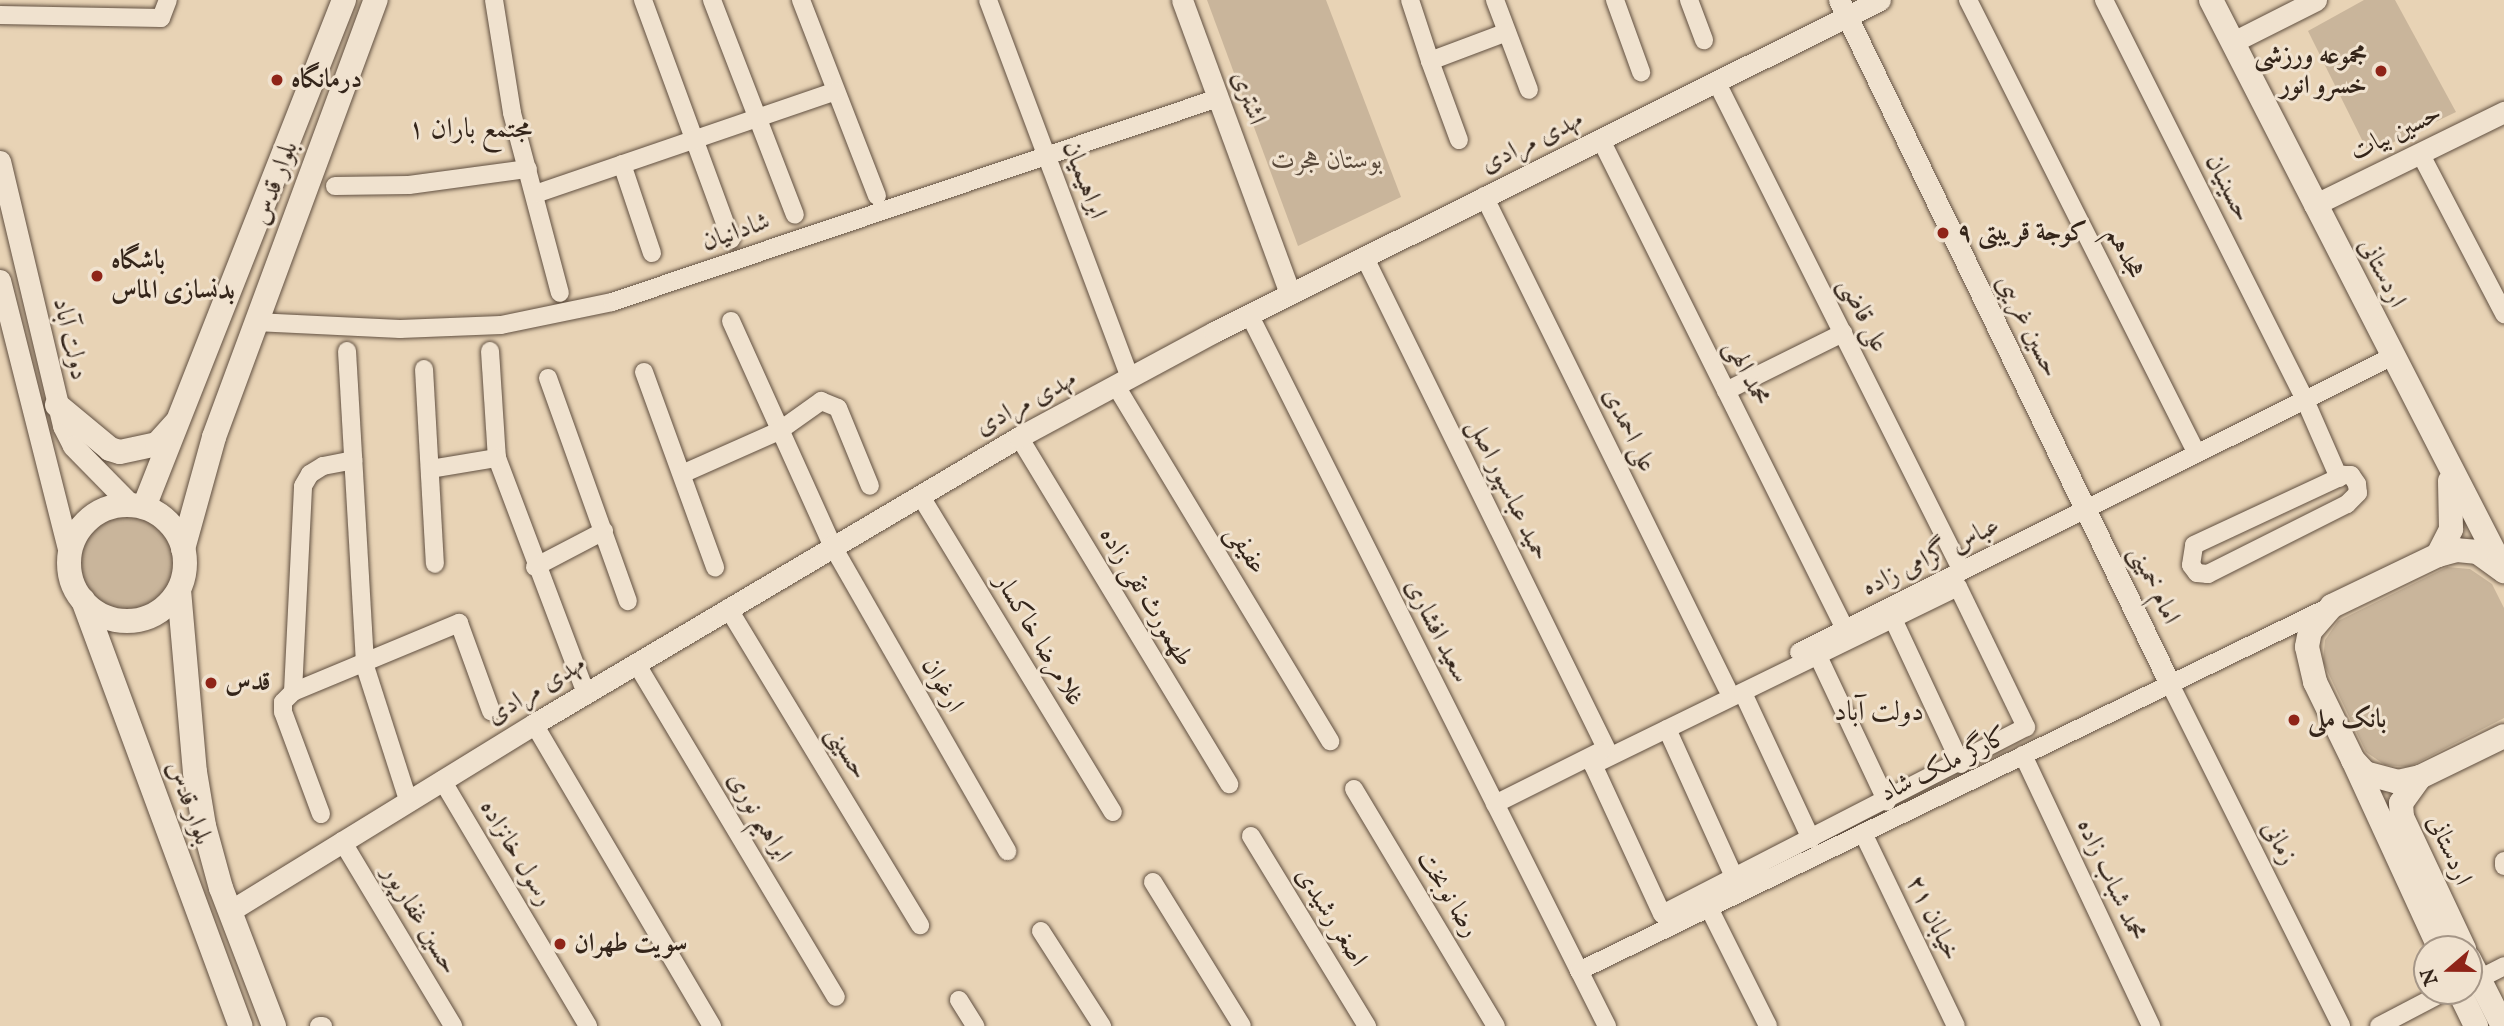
<!DOCTYPE html>
<html>
<head>
<meta charset="utf-8">
<style>
	body { margin:0 }
	#map { position:relative; width:2504px; height:1026px; overflow:hidden; background:#e8d3b5; font-family:"IM FELL English",Amiri,serif }
	div>[style] { position:absolute }
	.green>* { inset:0; background:#c9b59b }
	.round { border-radius:50% }
	.roads { filter:drop-shadow(0 0 2px #615041) drop-shadow(0 0 2px #615041) }
	.minor>* { height:18px; margin:-9px; padding:0 9px; transform-origin:9px; border-radius:9px; background:#f0e2cf }
	.tertiary>* { height:21px; margin:-10.5px; padding:0 10.5px; transform-origin:10.5px; border-radius:10.5px; background:#f0e2cf }
	.secondary>* { height:24px; margin:-12px; padding:0 12px; transform-origin:12px; border-radius:12px; background:#f0e2cf }
	.secondary>.ring { margin:-12px; padding:0; box-sizing:content-box; background:none; border:24px solid #f0e2cf; border-radius:50% }
	.dots>* { width:19px; height:19px; translate:-50% -50%; box-sizing:border-box; border:4px solid #f0e2cf; border-radius:50% }
	span { translate:-50% -50%; white-space:nowrap; text-align:center; line-height:1.15; -webkit-text-stroke:6px #f0e2cf; paint-order:stroke }
	.poi-label { font-size:26px; color:#34251a; font-weight:700 }
	.right { translate:-100% -50%; text-align:right }
	.left { translate:0 -50%; text-align:left }
	.street-label { font-size:26px; color:#34251a }
	.park-label { font-size:26px; color:#59493a; font-style:italic }
	.neighbourhood-label { font-size:28px; color:#34251a }
	.north { position:absolute; left:2413px; top:935px; width:70px; height:70px; box-sizing:border-box; background:#f0e2cf; border:2px solid #a59687; border-radius:50%; rotate:250deg; font-size:19px; font-weight:700; line-height:28px; text-align:center; color:#34251a }
	.north::after { content:''; display:block; margin:auto; width:24px; height:32px; background:#8f2418; clip-path:polygon(50% 0,100% 100%,50% 72%,0 100%) }
</style>
</head>
<body>
<div id="map">
	<div class="green">
		<i style="clip-path:polygon(1207px 0,1326px 0,1401px 197px,1298px 246px)"></i>
		<i style="clip-path:polygon(2364px 0,2395px 0,2456px 112px,2369px 154px,2308px 31px)"></i>
		<i class="round" style="left:76px;top:511px;width:102px;height:102px"></i>
		<i style="clip-path:polygon(2447px 567px,2470px 569px,2492px 584px,2504px 608px,2504px 718px,2409px 767px,2385px 765px,2366px 752px,2323px 662px,2325px 640px,2338px 621px)"></i>
	</div>
	<div class="roads">
		<div class="minor">
			<i style="left:494px;top:0;width:114px;rotate:80.9deg"></i>
			<i style="left:512px;top:113px;width:186px;rotate:75.1deg"></i>
			<i style="left:643px;top:0;width:255px;rotate:69.8deg"></i>
			<i style="left:712px;top:0;width:230px;rotate:68.9deg"></i>
			<i style="left:801px;top:0;width:210px;rotate:68.8deg"></i>
			<i style="left:988px;top:0;width:404px;rotate:69.4deg"></i>
			<i style="left:1410px;top:0;width:64px;rotate:71.8deg"></i>
			<i style="left:1495px;top:0;width:96px;rotate:69.3deg"></i>
			<i style="left:1615px;top:0;width:77px;rotate:70.1deg"></i>
			<i style="left:1689px;top:0;width:43px;rotate:69.4deg"></i>
			<i style="left:1968px;top:0;width:508px;rotate:63.23deg"></i>
			<i style="left:2104px;top:0;width:448px;rotate:63.3deg"></i>
			<i style="left:2305px;top:400px;width:85px;rotate:66.4deg"></i>
			<i style="left:0;top:15px;width:161px;rotate:1.1deg"></i>
			<i style="left:161px;top:18px;width:19px;rotate:-69deg"></i>
			<i style="left:1717px;top:83px;width:546px;rotate:63.34deg"></i>
			<i style="left:1459px;top:140px;width:84px;rotate:-110.2deg"></i>
			<i style="left:1430px;top:61px;width:82px;rotate:-20.6deg"></i>
			<i style="left:1601px;top:140px;width:546px;rotate:63.48deg"></i>
			<i style="left:2420px;top:153px;width:182px;rotate:62.4deg"></i>
			<i style="left:622px;top:164px;width:94px;rotate:71.4deg"></i>
			<i style="left:335px;top:186px;width:74px;rotate:-0.8deg"></i>
			<i style="left:409px;top:185px;width:120px;rotate:-7.7deg"></i>
			<i style="left:535px;top:194px;width:317px;rotate:-18.9deg"></i>
			<i style="left:1484px;top:196px;width:549px;rotate:63.72deg"></i>
			<i style="left:1364px;top:256px;width:548px;rotate:63.81deg"></i>
			<i style="left:1249px;top:314px;width:797px;rotate:63.31deg"></i>
			<i style="left:731px;top:321px;width:246px;rotate:65.7deg"></i>
			<i style="left:832px;top:545px;width:353px;rotate:60.2deg"></i>
			<i style="left:255px;top:322px;width:145px;rotate:2.8deg"></i>
			<i style="left:400px;top:329px;width:101px;rotate:-2.3deg"></i>
			<i style="left:501px;top:325px;width:113px;rotate:-11.7deg"></i>
			<i style="left:612px;top:302px;width:639px;rotate:-18.6deg"></i>
			<i style="left:347px;top:351px;width:316px;rotate:86.7deg"></i>
			<i style="left:365px;top:666px;width:141px;rotate:72.2deg"></i>
			<i style="left:490px;top:351px;width:107px;rotate:86.3deg"></i>
			<i style="left:497px;top:458px;width:251px;rotate:69.3deg"></i>
			<i style="left:424px;top:369px;width:195px;rotate:86.8deg"></i>
			<i style="left:644px;top:372px;width:208px;rotate:70deg"></i>
			<i style="left:548px;top:378px;width:237px;rotate:70.3deg"></i>
			<i style="left:1116px;top:386px;width:415px;rotate:58.9deg"></i>
			<i style="left:1726px;top:391px;width:131px;rotate:-26.4deg"></i>
			<i style="left:1019px;top:437px;width:406px;rotate:58.8deg"></i>
			<i style="left:431px;top:469px;width:67px;rotate:-9.5deg"></i>
			<i style="left:682px;top:474px;width:106px;rotate:-23.9deg"></i>
			<i style="left:779px;top:431px;width:52px;rotate:-35.5deg"></i>
			<i style="left:821px;top:401px;width:18px;rotate:22deg"></i>
			<i style="left:838px;top:408px;width:84px;rotate:67.7deg"></i>
			<i style="left:2344px;top:475px;width:7px"></i>
			<i style="left:2351px;top:475px;width:11px;rotate:56deg"></i>
			<i style="left:2357px;top:484px;width:9px;rotate:84deg"></i>
			<i style="left:2358px;top:493px;width:16px;rotate:135deg"></i>
			<i style="left:2347px;top:504px;width:156px;rotate:153.3deg"></i>
			<i style="left:2208px;top:574px;width:11px;rotate:-175deg"></i>
			<i style="left:2197px;top:573px;width:10px;rotate:-127deg"></i>
			<i style="left:2191px;top:565px;width:20px;rotate:-81deg"></i>
			<i style="left:2194px;top:545px;width:166px;rotate:-25deg"></i>
			<i style="left:920px;top:495px;width:371px;rotate:58.7deg"></i>
			<i style="left:535px;top:567px;width:78px;rotate:-27.6deg"></i>
			<i style="left:1958px;top:587px;width:156px;rotate:64.1deg"></i>
			<i style="left:2026px;top:727px;width:409px;rotate:152.8deg"></i>
			<i style="left:1662px;top:914px;width:164px;rotate:-114.8deg"></i>
			<i style="left:1593px;top:765px;width:406px;rotate:-26deg"></i>
			<i style="left:728px;top:608px;width:371px;rotate:58.8deg"></i>
			<i style="left:1893px;top:619px;width:160px;rotate:64.9deg"></i>
			<i style="left:1799px;top:652px;width:661px;rotate:-26.49deg"></i>
			<i style="left:1818px;top:656px;width:161px;rotate:64.7deg"></i>
			<i style="left:636px;top:663px;width:389px;rotate:59.1deg"></i>
			<i style="left:2170px;top:684px;width:382px;rotate:63.4deg"></i>
			<i style="left:293px;top:692px;width:206px;rotate:-87.2deg"></i>
			<i style="left:303px;top:486px;width:14px;rotate:-60deg"></i>
			<i style="left:310px;top:474px;width:15px;rotate:-32deg"></i>
			<i style="left:323px;top:466px;width:31px;rotate:-11deg"></i>
			<i style="left:1743px;top:693px;width:161px;rotate:65deg"></i>
			<i style="left:534px;top:724px;width:351px;rotate:59.5deg"></i>
			<i style="left:1667px;top:729px;width:162px;rotate:65.6deg"></i>
			<i style="left:2023px;top:755px;width:300px;rotate:64.7deg"></i>
			<i style="left:442px;top:780px;width:286px;rotate:59.3deg"></i>
			<i style="left:1354px;top:789px;width:276px;rotate:59.1deg"></i>
			<i style="left:1495px;top:804px;width:119px;rotate:-26.6deg"></i>
			<i style="left:321px;top:814px;width:109px;rotate:-110.4deg"></i>
			<i style="left:283px;top:712px;width:10px;rotate:-90deg"></i>
			<i style="left:283px;top:702px;width:14px;rotate:-45deg"></i>
			<i style="left:293px;top:692px;width:180px;rotate:-22.6deg"></i>
			<i style="left:459px;top:623px;width:94px;rotate:70deg"></i>
			<i style="left:1863px;top:833px;width:214px;rotate:64.3deg"></i>
			<i style="left:1251px;top:836px;width:223px;rotate:58.6deg"></i>
			<i style="left:342px;top:841px;width:216px;rotate:59deg"></i>
			<i style="left:2504px;top:861px;width:5px;rotate:90deg"></i>
			<i style="left:1153px;top:882px;width:169px;rotate:58.3deg"></i>
			<i style="left:1709px;top:908px;width:132px;rotate:63.4deg"></i>
			<i style="left:1041px;top:931px;width:113px;rotate:57.3deg"></i>
			<i style="left:1579px;top:971px;width:829px;rotate:-25.89deg"></i>
			<i style="left:2479px;top:979px;width:28px;rotate:-27deg"></i>
			<i style="left:959px;top:1000px;width:31px;rotate:58deg"></i>
			<i style="left:319px;top:1026px;width:4px"></i>
			<i style="left:2379px;top:1026px;width:76px;rotate:-27.6deg"></i>
		</div>
		<div class="tertiary">
			<i style="left:1182px;top:0;width:312px;rotate:69.8deg"></i>
			<i style="left:1839px;top:0;width:760px;rotate:64.18deg"></i>
			<i style="left:2233px;top:42px;width:93px;rotate:-26.8deg"></i>
			<i style="left:0;top:161px;width:272px;rotate:76.6deg"></i>
			<i style="left:63px;top:426px;width:22px;rotate:63deg"></i>
			<i style="left:73px;top:446px;width:83px;rotate:45.5deg"></i>
			<i style="left:2314px;top:205px;width:212px;rotate:-26.1deg"></i>
			<i style="left:0;top:280px;width:285px;rotate:75.8deg"></i>
			<i style="left:230px;top:911px;width:357px;rotate:-31.6deg"></i>
			<i style="left:534px;top:724px;width:564px;rotate:-30.62deg"></i>
			<i style="left:1019px;top:437px;width:221px;rotate:-28.3deg"></i>
			<i style="left:1214px;top:332px;width:744px;rotate:-26.5deg"></i>
		</div>
		<div class="secondary">
			<i style="left:2211px;top:0;width:642px;rotate:62.84deg"></i>
			<i style="left:57px;top:405px;width:69px;rotate:39.7deg"></i>
			<i style="left:110px;top:449px;width:10px;rotate:17deg"></i>
			<i style="left:120px;top:452px;width:38px;rotate:-12deg"></i>
			<i style="left:157px;top:444px;width:28px;rotate:-48deg"></i>
			<i class="ring" style="left:69px;top:505px;width:92px;height:92px"></i>
			<i style="left:144px;top:507px;width:545px;rotate:-68.47deg"></i>
			<i style="left:183px;top:549px;width:116px;rotate:-74.5deg"></i>
			<i style="left:214px;top:437px;width:466px;rotate:-69.7deg"></i>
			<i style="left:2438px;top:555px;width:29px;rotate:-63deg"></i>
			<i style="left:2451px;top:529px;width:48px;rotate:-91.2deg"></i>
			<i style="left:2501px;top:569px;width:29px;rotate:-144deg"></i>
			<i style="left:2478px;top:552px;width:21px;rotate:-175deg"></i>
			<i style="left:2457px;top:550px;width:20px;rotate:165deg"></i>
			<i style="left:2438px;top:555px;width:118px;rotate:154.3deg"></i>
			<i style="left:2332px;top:606px;width:33px;rotate:131deg"></i>
			<i style="left:2310px;top:631px;width:16px;rotate:101deg"></i>
			<i style="left:2307px;top:647px;width:36px;rotate:77deg"></i>
			<i style="left:2315px;top:682px;width:87px;rotate:64deg"></i>
			<i style="left:2353px;top:760px;width:18px;rotate:47deg"></i>
			<i style="left:2365px;top:773px;width:34px;rotate:15deg"></i>
			<i style="left:2398px;top:782px;width:23px;rotate:-13deg"></i>
			<i style="left:2420px;top:777px;width:93px;rotate:-26deg"></i>
			<i style="left:179px;top:590px;width:183px;rotate:85deg"></i>
			<i style="left:195px;top:772px;width:55px;rotate:80.5deg"></i>
			<i style="left:204px;top:826px;width:64px;rotate:74.7deg"></i>
			<i style="left:221px;top:888px;width:148px;rotate:69deg"></i>
			<i style="left:83px;top:600px;width:454px;rotate:69.7deg"></i>
			<i style="left:2354px;top:762px;width:206px;rotate:65.3deg"></i>
			<i style="left:2420px;top:777px;width:32px;rotate:126deg"></i>
			<i style="left:2401px;top:803px;width:14px;rotate:86deg"></i>
			<i style="left:2402px;top:817px;width:146px;rotate:64.8deg"></i>
			<i style="left:2469px;top:959px;width:75px;rotate:63.1deg"></i>
			<i style="left:2459px;top:991px;width:39px;rotate:64deg"></i>
		</div>
	</div>
	<div class="dots">
		<i style="left:2381px;top:71px;background:#8f2418"></i>
		<i style="left:277px;top:80px;background:#8f2418"></i>
		<i style="left:1943px;top:233px;background:#8f2418"></i>
		<i style="left:97px;top:276px;background:#8f2418"></i>
		<i style="left:211px;top:683px;background:#8f2418"></i>
		<i style="left:2294px;top:720px;background:#8f2418"></i>
		<i style="left:560px;top:944px;background:#8f2418"></i>
	</div>
	<div class="poi-label">
		<span class="right" style="left:2367px;top:71px">مجموعه ورزشی<br>خسرو انور</span>
		<span class="left" style="left:291px;top:80px">درمانگاه</span>
		<span class="left" style="left:1957px;top:233px">۹ کوجة قریبتی</span>
		<span class="left" style="left:111px;top:276px">باشگاه<br>بدنسازی الماس</span>
		<span class="left" style="left:225px;top:683px">قدس</span>
		<span class="left" style="left:2308px;top:720px">بانک ملی</span>
		<span class="left" style="left:574px;top:944px">سويت طهران</span>
	</div>
	<div class="street-label">
		<span style="left:1248px;top:98px;rotate:70deg">اشتری</span>
		<span style="left:2396px;top:133px;rotate:-26deg">حسین بیات</span>
		<span style="left:1532px;top:142px;rotate:-26deg">مهدی مرادی</span>
		<span style="left:1084px;top:180px;rotate:69deg">ابراهیمیان</span>
		<span style="left:275px;top:183px;rotate:-69deg">بلوار قدس</span>
		<span style="left:2228px;top:188px;rotate:63deg">حسینیان</span>
		<span style="left:736px;top:232px;rotate:-19deg">شادانیان</span>
		<span style="left:2125px;top:253px;rotate:63deg">هجدهم</span>
		<span style="left:2382px;top:273px;rotate:63deg">اردستانی</span>
		<span style="left:1863px;top:315px;rotate:63deg">علی قاضی</span>
		<span style="left:2028px;top:326px;rotate:64deg">حسین غریبی</span>
		<span style="left:70px;top:339px;rotate:77deg">دولت آباد</span>
		<span style="left:1747px;top:373px;rotate:63deg">محمد الهی</span>
		<span style="left:1026px;top:403px;rotate:-28deg">مهدی مرادی</span>
		<span style="left:1629px;top:430px;rotate:64deg">علی احمدی</span>
		<span style="left:1508px;top:490px;rotate:64deg">حمید عباسپور اصل</span>
		<span style="left:1246px;top:550px;rotate:59deg">عفیفی</span>
		<span style="left:1931px;top:557px;rotate:-26deg">عباس گرامی زاده</span>
		<span style="left:2154px;top:585px;rotate:64deg">امام خمینی</span>
		<span style="left:1146px;top:597px;rotate:59deg">طهمورث تقی زاده</span>
		<span style="left:1437px;top:631px;rotate:63deg">سعید افشاری</span>
		<span style="left:1039px;top:640px;rotate:59deg">غلامرضا خاکسار</span>
		<span style="left:942px;top:685px;rotate:60deg">ارغوان</span>
		<span style="left:536px;top:690px;rotate:-31deg">مهدی مرادی</span>
		<span style="left:847px;top:753px;rotate:59deg">حسینی</span>
		<span style="left:1944px;top:765px;rotate:-26deg">کارگر ملک شاد</span>
		<span style="left:189px;top:803px;rotate:70deg">بلوار قدس</span>
		<span style="left:759px;top:817px;rotate:59deg">ابراهیم نوری</span>
		<span style="left:2279px;top:843px;rotate:63deg">زمانی</span>
		<span style="left:2449px;top:850px;rotate:66deg">اردستانی</span>
		<span style="left:516px;top:853px;rotate:59deg">رسول خانزاده</span>
		<span style="left:2111px;top:880px;rotate:65deg">محمد شباب زاده</span>
		<span style="left:1448px;top:894px;rotate:59deg">رضا نوبخت</span>
		<span style="left:1331px;top:917px;rotate:58deg">اصغر رشیدی</span>
		<span style="left:1933px;top:918px;rotate:64deg">خیابان ۲۱</span>
		<span style="left:420px;top:920px;rotate:59deg">حسین غفارپور</span>
	</div>
	<div class="park-label">
		<span style="left:1327px;top:161px">بوستان هجرت</span>
	</div>
	<div class="neighbourhood-label">
		<span style="left:470px;top:130px">مجتمع باران ١</span>
		<span style="left:1879px;top:713px">دولت آباد</span>
	</div>
	<div class="north">N</div>
</div>
</body>
</html>
